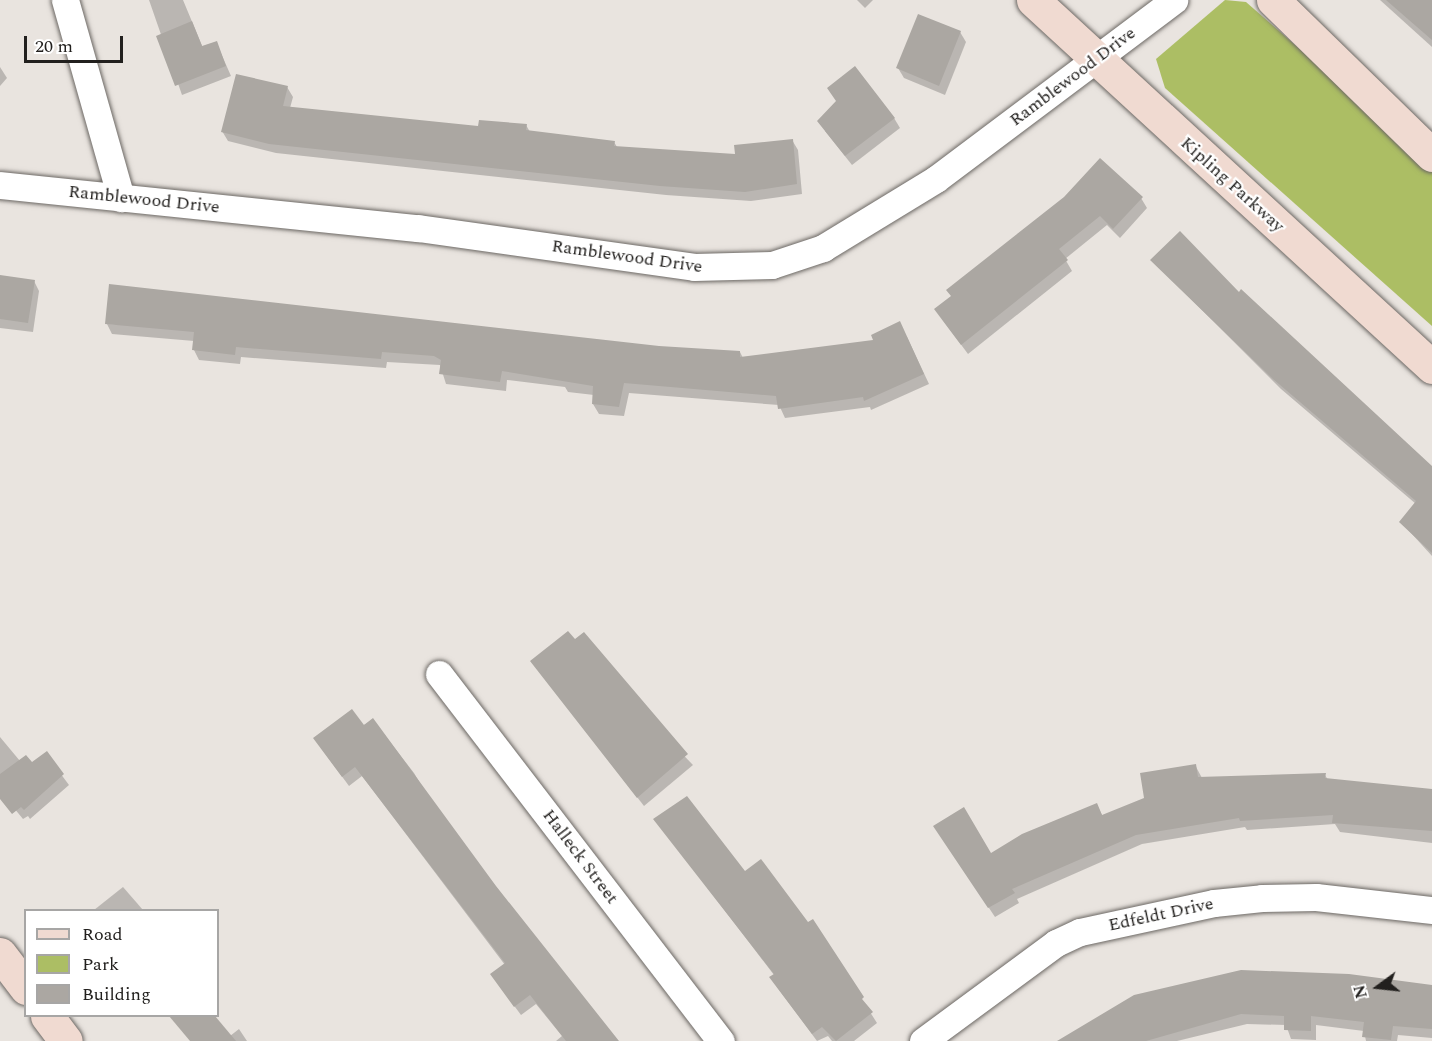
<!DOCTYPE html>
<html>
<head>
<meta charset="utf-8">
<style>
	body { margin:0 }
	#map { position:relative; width:1432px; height:1041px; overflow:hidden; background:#e9e4df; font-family:Spectral,serif }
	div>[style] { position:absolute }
	.green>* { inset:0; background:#acbe64 }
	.shadow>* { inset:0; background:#0003 }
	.building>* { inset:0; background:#aba7a2 }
	.roads { filter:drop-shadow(0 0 2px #6c6864) drop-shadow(0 0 2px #6c6864) }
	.street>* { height:27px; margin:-13.5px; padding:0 13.5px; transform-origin:13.5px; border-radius:13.5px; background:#fff }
	.secondary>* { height:33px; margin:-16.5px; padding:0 16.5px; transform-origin:16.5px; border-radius:16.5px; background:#f0dad1 }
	span { translate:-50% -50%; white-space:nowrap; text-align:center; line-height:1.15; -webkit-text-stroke:4.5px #fff; paint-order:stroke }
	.street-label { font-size:18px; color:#22201e }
	.legend { position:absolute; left:24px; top:909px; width:195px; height:108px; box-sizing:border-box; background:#fff; border:2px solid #a7a6a5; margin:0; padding:8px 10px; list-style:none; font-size:18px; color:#22201e }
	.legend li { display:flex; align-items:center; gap:12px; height:30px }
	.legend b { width:30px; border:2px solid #a7a6a5 }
	.north { position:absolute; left:1348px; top:957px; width:60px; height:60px; -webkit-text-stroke:4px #fff; paint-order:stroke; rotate:255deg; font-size:16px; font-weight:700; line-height:24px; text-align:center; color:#22201e }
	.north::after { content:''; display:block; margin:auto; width:21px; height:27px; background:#22201e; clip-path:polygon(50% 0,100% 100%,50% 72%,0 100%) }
	.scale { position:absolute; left:24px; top:36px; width:99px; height:27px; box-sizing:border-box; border:3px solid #22201e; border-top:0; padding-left:8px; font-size:18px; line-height:21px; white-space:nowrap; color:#22201e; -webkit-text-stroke:4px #fff; paint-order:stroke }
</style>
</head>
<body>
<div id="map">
	<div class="green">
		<i style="clip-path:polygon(1225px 0,1246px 2px,1360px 102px,1432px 172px,1432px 326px,1165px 88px,1156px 59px)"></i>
	</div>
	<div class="shadow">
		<i style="clip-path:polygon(149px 0,183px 0,203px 48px,216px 42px,231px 76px,182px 95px)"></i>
		<i style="clip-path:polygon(857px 0,873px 0,865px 8px)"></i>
		<i style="clip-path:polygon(1380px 0,1432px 0,1432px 47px)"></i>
		<i style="clip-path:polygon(960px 32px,966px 42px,945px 95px,904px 78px,898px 68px)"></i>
		<i style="clip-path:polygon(0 67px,7px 78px,0 86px)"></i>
		<i style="clip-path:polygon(287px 87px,293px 97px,290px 108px,480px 127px,526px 125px,530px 132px,614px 142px,617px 147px,737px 155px,792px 140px,798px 150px,802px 194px,751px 201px,666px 195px,276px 153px,228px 141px,222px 131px)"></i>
		<i style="clip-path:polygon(837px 102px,894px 118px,900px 128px,852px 165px,825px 131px)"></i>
		<i style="clip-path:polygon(1065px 198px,1141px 198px,1147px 208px,1120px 238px,1107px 225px,1065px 259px,1072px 271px,968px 354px,942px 319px)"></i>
		<i style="clip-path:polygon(1152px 260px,1239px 294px,1432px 468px,1432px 556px,1401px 522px,1416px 504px,1281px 389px)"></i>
		<i style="clip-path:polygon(0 277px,34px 281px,39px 291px,33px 332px,0 328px)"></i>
		<i style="clip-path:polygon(107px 324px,659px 348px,740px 352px,743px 358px,907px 337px,929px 384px,871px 410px,870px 407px,785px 418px,779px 405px,629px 393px,624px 416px,599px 414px,593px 404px,594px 395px,568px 392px,565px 387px,507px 380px,506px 391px,446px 384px,440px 365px,387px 362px,386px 368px,241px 357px,240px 364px,199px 360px,194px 350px,194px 341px,112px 334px)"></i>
		<i style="clip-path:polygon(574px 642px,693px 765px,644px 806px,532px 662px)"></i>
		<i style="clip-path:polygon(373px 720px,414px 773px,420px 783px,417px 785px,616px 1041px,556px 1041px,562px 1036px,536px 1004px,521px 1015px,498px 984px,505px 965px,362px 776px,349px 786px,321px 748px)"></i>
		<i style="clip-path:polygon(0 737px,20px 761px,32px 765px,46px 754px,69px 785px,30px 819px,28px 816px,23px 819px,0 791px)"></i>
		<i style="clip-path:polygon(1195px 765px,1202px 778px,1325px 775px,1328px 780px,1432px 790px,1432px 843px,1340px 832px,1335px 824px,1247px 830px,1245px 827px,1142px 844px,1017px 899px,1019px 903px,995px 917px,941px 836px,991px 855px,1097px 805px,1103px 817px,1146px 799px)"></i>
		<i style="clip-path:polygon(655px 819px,744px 873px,808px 924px,812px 921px,877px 1023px,854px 1041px,832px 1041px,828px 1036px,817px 1041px,777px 987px,774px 975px)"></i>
		<i style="clip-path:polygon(123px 887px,143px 910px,94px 910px)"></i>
		<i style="clip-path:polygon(1432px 986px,1432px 1038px,1398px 1035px,1397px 1041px,1366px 1041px,1364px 1031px,1316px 1025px,1316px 1040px,1291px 1039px,1286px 1025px,1247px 1024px,1177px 1041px,1088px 1041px,1082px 1029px)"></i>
		<i style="clip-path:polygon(171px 1016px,214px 1016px,230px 1036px,239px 1029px,247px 1041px,191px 1041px)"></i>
	</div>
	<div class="building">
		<i style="clip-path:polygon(1386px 0,1432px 0,1432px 40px)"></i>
		<i style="clip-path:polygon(918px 14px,961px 31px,939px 86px,896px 68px)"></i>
		<i style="clip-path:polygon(192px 21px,202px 46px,217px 41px,226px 66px,175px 86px,156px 36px)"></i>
		<i style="clip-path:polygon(855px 66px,895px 118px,845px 156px,817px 121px,836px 101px,827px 88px)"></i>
		<i style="clip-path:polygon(236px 74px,288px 86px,283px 106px,478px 126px,479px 120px,527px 124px,526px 130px,615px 141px,614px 146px,735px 154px,734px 145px,793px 139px,797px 184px,745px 192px,660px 186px,269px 144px,221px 132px)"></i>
		<i style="clip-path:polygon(1100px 158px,1143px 197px,1113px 229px,1100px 216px,1059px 249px,1068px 260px,961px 345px,934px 309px,951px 296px,946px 290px,1064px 197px)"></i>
		<i style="clip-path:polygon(1180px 231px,1239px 292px,1241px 289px,1432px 466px,1432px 553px,1399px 522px,1416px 501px,1273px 379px,1150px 260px)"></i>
		<i style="clip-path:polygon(0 275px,35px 280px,28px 323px,0 319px)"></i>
		<i style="clip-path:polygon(109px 284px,659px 346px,740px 351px,740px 357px,873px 340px,871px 335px,900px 321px,924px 374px,864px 401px,863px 397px,778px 409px,776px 396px,624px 383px,619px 407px,592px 404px,593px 386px,502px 371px,500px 382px,439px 374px,441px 360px,434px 356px,382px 352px,381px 359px,236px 347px,235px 355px,192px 350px,194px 332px,105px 324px)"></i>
		<i style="clip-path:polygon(568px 631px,575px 639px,584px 632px,688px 754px,637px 798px,530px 661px)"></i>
		<i style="clip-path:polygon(352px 709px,364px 725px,373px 718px,496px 886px,619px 1041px,566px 1041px,530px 995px,514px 1007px,490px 974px,505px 963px,355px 767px,342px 777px,313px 738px)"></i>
		<i style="clip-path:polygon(47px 751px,64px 774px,24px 810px,21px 807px,12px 814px,0 799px,0 774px,26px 755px,32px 762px)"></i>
		<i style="clip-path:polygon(1196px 764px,1198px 777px,1326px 773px,1325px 778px,1432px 789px,1432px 831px,1332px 823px,1333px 815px,1240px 821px,1239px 818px,1136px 835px,1012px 889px,1015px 893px,988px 908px,933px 826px,964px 807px,991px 853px,1022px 834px,1097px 803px,1102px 815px,1144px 798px,1140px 773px)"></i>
		<i style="clip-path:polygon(687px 796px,745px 871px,761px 859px,808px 922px,813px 919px,864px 997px,862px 999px,873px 1012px,836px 1041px,822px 1027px,812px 1034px,769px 977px,774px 974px,653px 819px)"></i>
		<i style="clip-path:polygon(1241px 970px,1349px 974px,1432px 985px,1432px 1029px,1393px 1026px,1391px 1040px,1362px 1037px,1364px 1022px,1311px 1016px,1311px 1031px,1284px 1030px,1284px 1016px,1241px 1014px,1146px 1041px,1057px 1041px,1134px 995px)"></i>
		<i style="clip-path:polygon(169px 1016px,215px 1016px,236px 1041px,190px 1041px)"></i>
	</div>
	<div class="roads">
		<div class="street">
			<i style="left:65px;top:0;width:206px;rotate:74.2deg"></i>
			<i style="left:0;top:185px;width:420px;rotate:5.9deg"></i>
			<i style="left:418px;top:228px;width:279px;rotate:8deg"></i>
			<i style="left:694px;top:267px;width:78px;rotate:-1.5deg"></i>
			<i style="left:772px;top:265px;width:54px;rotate:-18.4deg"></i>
			<i style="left:823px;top:248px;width:132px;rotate:-31.4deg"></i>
			<i style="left:936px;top:179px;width:298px;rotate:-36.9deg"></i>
			<i style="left:439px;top:674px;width:463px;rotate:52.5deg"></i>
			<i style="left:923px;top:1041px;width:165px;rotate:-36.4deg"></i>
			<i style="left:1056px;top:943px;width:26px;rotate:-25deg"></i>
			<i style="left:1080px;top:932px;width:137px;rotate:-12.2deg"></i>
			<i style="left:1214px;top:903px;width:48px;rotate:-5.9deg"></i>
			<i style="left:1262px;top:898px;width:54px;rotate:-1.1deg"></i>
			<i style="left:1316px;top:897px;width:117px;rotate:6.4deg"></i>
		</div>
		<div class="secondary">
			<i style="left:1033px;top:0;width:542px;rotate:42.61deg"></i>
			<i style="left:1273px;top:0;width:222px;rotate:44.3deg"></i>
			<i style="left:0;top:954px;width:43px;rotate:52.6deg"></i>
			<i style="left:47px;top:1016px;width:31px;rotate:53deg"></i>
		</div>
	</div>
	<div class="street-label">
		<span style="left:1073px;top:77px;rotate:-37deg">Ramblewood Drive</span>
		<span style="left:1232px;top:185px;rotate:42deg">Kipling Parkway</span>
		<span style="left:144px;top:200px;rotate:6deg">Ramblewood Drive</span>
		<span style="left:627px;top:257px;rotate:8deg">Ramblewood Drive</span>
		<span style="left:580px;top:857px;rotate:53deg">Halleck Street</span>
		<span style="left:1161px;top:915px;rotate:-12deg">Edfeldt Drive</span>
	</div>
	<ul class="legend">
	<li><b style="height:8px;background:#f0dad1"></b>Road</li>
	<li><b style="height:16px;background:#acbe64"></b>Park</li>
	<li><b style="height:16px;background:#aba7a2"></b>Building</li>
	</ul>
	<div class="north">N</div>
	<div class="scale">20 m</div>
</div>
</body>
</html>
